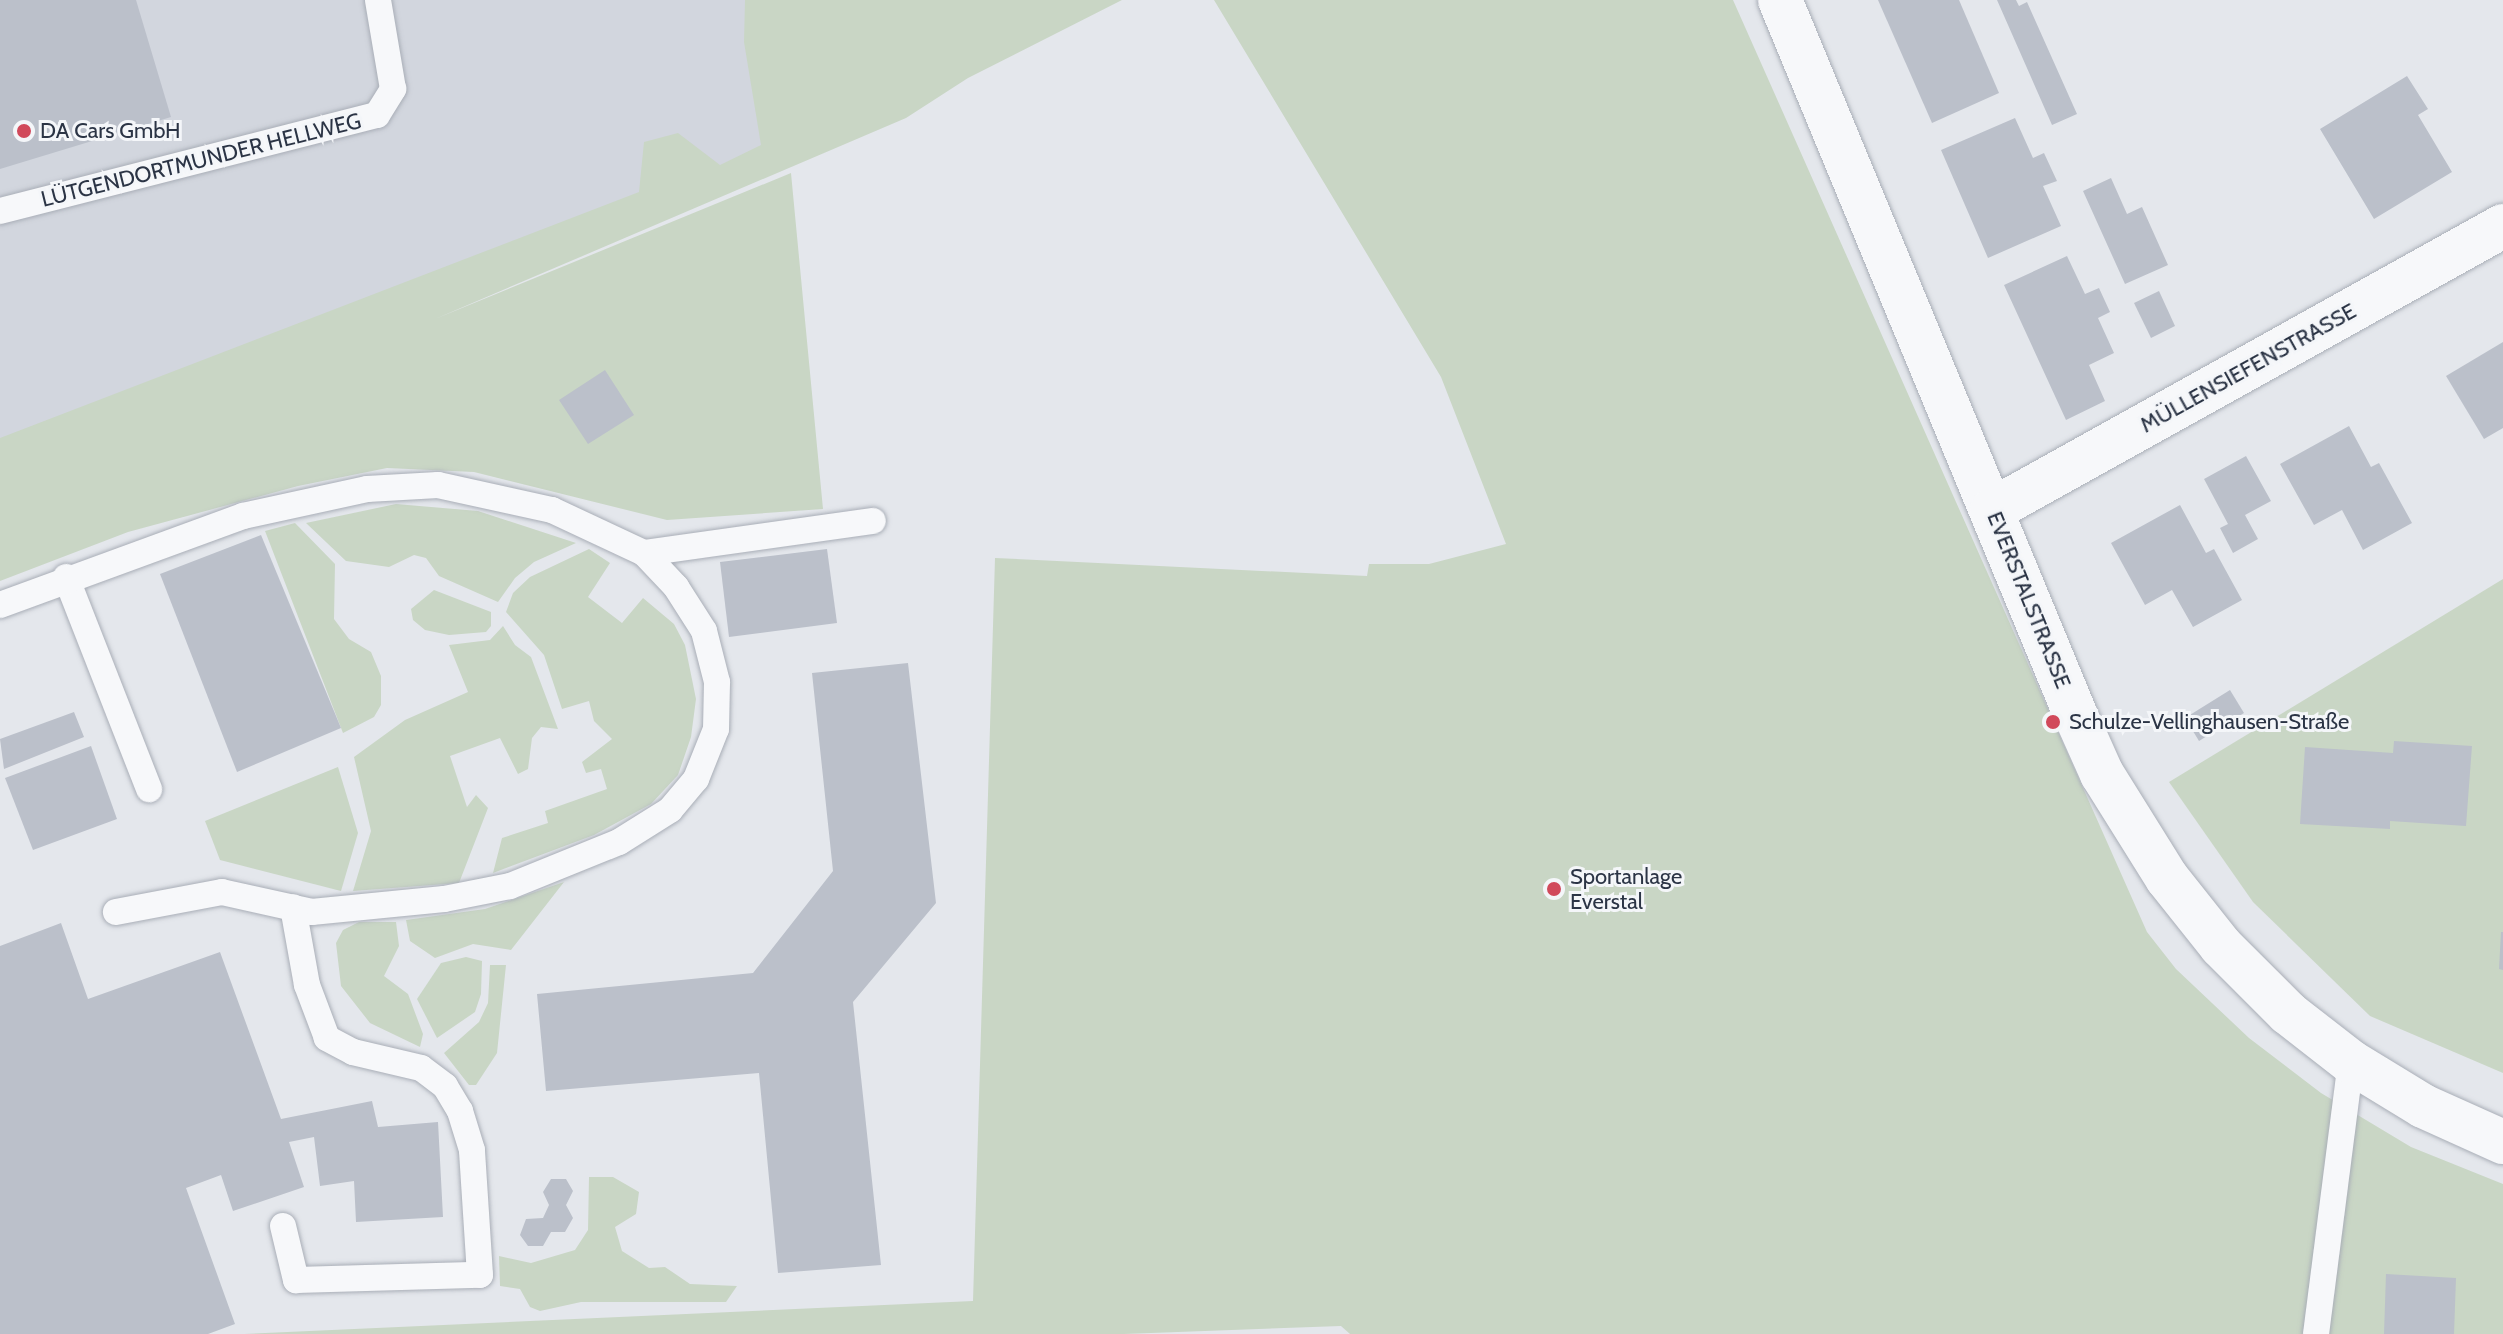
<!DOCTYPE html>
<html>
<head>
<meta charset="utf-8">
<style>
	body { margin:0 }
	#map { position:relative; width:2503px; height:1334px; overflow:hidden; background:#e4e7ec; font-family:Cabin,sans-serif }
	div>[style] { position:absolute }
	.built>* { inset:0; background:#d2d6de }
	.green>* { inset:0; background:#c9d6c5 }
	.building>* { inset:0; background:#bbc0ca }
	.roads { filter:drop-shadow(0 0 2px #a9aeb7) drop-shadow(0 0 2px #a9aeb7) }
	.lane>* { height:26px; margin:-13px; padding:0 13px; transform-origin:13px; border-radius:13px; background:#f7f8fa }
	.street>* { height:44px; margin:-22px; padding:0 22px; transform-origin:22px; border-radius:22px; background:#f7f8fa }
	.dots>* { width:22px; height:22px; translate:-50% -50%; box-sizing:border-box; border:4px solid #f4f6f9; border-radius:50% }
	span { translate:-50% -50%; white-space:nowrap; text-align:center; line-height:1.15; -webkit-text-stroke:6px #f4f6f9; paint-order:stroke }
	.poi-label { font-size:22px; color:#2b3445 }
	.left { translate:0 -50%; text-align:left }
	.street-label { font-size:22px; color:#2b3445 }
</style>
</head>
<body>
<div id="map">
	<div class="built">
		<i style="clip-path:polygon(0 0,852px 0,900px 103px,0 469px)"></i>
	</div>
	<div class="green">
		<i style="clip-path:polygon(745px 0,1122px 0,968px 78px,906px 118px,435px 319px,791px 173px,823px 509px,667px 520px,474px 472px,387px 468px,298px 486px,128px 532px,0 581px,0 438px,639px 192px,644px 142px,678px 133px,720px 165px,761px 145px,744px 42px)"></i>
		<i style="clip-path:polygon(1214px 0,1733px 0,2147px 932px,2176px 969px,2249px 1038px,2321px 1093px,2411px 1147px,2503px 1184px,2503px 1334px,1350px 1334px,1341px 1326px,1124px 1334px,244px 1334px,973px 1301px,995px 558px,1367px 576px,1369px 564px,1429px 564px,1506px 544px,1441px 377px)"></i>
		<i style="clip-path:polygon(396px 504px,478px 511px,576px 543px,534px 562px,515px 578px,498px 602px,439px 576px,426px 558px,414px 555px,389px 567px,346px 561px,306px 523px)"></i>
		<i style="clip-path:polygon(295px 523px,335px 564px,334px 619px,349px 639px,371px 652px,381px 676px,381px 705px,374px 717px,343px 733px,265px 531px)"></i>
		<i style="clip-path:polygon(589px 549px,610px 563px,588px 597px,622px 623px,643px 598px,674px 624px,685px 645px,696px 699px,691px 737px,678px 775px,651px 804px,594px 835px,493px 873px,502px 838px,548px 823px,545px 811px,607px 789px,601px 769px,586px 773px,582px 762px,612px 739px,594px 721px,589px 701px,562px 709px,544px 655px,506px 612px,513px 593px,530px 577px)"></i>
		<i style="clip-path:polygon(2503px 579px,2503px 1073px,2370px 1016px,2253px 902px,2169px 782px)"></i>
		<i style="clip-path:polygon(434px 590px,491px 612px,491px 626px,486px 632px,449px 635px,425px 630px,413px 620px,411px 609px)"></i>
		<i style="clip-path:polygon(503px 626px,515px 645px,531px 657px,558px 729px,541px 727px,532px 738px,528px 769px,518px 774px,500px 738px,450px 756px,467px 807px,476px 795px,488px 808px,459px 883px,353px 891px,371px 831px,354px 757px,405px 720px,468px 692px,449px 645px,490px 640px)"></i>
		<i style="clip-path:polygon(338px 767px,358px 833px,341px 891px,220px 860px,205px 821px)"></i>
		<i style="clip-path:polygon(564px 882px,511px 950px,473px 944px,435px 958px,410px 941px,406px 920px,485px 909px)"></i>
		<i style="clip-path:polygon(359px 922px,396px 922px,399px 946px,384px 976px,408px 994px,423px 1034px,420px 1047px,370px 1023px,341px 986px,336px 943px,343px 930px)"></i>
		<i style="clip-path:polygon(466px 957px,482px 961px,481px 994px,475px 1012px,437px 1038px,417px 999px,441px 963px)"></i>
		<i style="clip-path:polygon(490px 965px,506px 965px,497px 1053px,476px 1085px,469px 1085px,444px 1053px,479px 1022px,488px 1003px)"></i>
		<i style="clip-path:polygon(589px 1177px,613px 1177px,639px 1192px,636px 1214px,615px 1227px,622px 1251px,649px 1268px,665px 1267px,690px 1284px,737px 1286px,726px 1302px,581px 1302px,540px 1311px,530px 1307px,520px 1289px,500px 1286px,499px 1256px,531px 1263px,575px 1250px,588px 1230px)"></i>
	</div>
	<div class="building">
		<i style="clip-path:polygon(0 0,136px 0,171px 117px,0 169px)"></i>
		<i style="clip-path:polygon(1878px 0,1959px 0,1999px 93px,1932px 123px)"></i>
		<i style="clip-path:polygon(1997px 0,2016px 0,2019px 6px,2027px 2px,2077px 114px,2052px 125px)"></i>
		<i style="clip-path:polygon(2407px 76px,2428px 109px,2418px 115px,2452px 172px,2374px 219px,2320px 129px)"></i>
		<i style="clip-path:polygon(2015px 118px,2033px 158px,2044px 153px,2057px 181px,2043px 186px,2061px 226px,1988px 258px,1941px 150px)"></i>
		<i style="clip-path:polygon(2111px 178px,2127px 214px,2142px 207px,2168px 265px,2125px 284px,2083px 191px)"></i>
		<i style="clip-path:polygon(2067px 256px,2085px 294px,2099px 288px,2110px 312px,2098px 318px,2114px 353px,2089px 365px,2105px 401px,2066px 420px,2004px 285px)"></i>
		<i style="clip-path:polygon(2159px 291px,2175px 326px,2151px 338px,2134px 303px)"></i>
		<i style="clip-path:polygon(2503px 342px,2503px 428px,2484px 439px,2446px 376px)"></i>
		<i style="clip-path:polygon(605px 370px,634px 415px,588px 444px,559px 400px)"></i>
		<i style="clip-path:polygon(2349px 426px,2371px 467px,2379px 463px,2412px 523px,2363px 550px,2342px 510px,2314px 525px,2280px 464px)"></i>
		<i style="clip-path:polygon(2246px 456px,2271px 501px,2245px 515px,2258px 539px,2233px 553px,2220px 528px,2228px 524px,2204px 479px)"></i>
		<i style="clip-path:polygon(2180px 505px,2206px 553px,2214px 549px,2242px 600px,2193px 627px,2172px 590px,2145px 605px,2111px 543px)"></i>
		<i style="clip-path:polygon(261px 535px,341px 728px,237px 772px,160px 574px)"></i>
		<i style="clip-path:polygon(827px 549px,837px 623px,729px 637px,720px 562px)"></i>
		<i style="clip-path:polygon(908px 663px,936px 903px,853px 1002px,881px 1265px,778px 1273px,759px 1073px,546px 1091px,537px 994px,753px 973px,833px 871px,812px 673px)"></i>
		<i style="clip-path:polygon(2230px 690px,2244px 713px,2199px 741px,2185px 718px)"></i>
		<i style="clip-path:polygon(74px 712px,84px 737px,4px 769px,0 739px)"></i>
		<i style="clip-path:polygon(2394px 741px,2472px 746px,2466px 826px,2390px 821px,2390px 829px,2300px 824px,2305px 747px,2393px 753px)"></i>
		<i style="clip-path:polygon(91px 746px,117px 819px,33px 850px,5px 778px)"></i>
		<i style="clip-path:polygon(61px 923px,88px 999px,220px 952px,281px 1119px,372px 1101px,378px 1127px,438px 1122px,443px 1217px,356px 1222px,354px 1181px,320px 1186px,314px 1137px,289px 1142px,304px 1187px,233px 1211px,221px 1175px,186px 1188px,235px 1324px,208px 1334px,0 1334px,0 946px)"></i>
		<i style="clip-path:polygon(2501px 932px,2503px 932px,2503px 970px,2499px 969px)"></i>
		<i style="clip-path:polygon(551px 1179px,566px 1179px,573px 1191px,566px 1205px,573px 1218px,565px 1232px,551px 1232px,543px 1246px,528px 1246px,520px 1235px,526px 1219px,543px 1218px,549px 1205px,543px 1192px)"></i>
		<i style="clip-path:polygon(2386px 1274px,2456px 1278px,2454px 1334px,2384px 1334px)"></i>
	</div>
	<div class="roads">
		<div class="lane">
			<i style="left:0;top:211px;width:389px;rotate:-14.3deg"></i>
			<i style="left:377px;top:115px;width:31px;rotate:-58deg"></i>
			<i style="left:393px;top:89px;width:90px;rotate:-99.6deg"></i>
			<i style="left:644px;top:553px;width:231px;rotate:-8deg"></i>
			<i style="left:66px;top:577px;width:228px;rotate:68.6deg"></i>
			<i style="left:0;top:605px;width:259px;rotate:-20.1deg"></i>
			<i style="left:243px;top:516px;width:127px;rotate:-12.3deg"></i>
			<i style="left:367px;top:489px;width:71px;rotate:-3.2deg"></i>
			<i style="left:438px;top:485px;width:117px;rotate:12.4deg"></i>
			<i style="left:552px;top:510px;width:102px;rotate:25.1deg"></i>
			<i style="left:644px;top:553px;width:47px;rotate:46.7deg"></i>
			<i style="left:676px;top:587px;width:52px;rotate:57.5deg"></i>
			<i style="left:704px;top:631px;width:53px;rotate:75.7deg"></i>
			<i style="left:717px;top:682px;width:47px;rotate:91.2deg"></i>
			<i style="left:716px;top:729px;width:54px;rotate:111.8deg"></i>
			<i style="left:696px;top:779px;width:40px;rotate:130deg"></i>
			<i style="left:670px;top:810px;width:60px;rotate:147.9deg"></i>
			<i style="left:619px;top:842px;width:118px;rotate:158deg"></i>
			<i style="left:510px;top:886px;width:67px;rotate:168.9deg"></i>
			<i style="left:444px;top:899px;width:133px;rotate:174.4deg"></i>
			<i style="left:312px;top:912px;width:92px;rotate:-167.5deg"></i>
			<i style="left:222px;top:892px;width:108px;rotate:169.3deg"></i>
			<i style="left:283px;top:1226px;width:56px;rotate:76.5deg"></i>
			<i style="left:296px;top:1280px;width:184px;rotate:-1.6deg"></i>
			<i style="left:480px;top:1275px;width:125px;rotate:-93.7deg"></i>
			<i style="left:472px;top:1150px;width:41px;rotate:-107.1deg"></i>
			<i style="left:460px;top:1111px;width:29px;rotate:-121deg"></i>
			<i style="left:445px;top:1086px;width:30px;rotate:-143deg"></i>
			<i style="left:421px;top:1068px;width:70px;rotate:-166.8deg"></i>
			<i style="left:353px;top:1052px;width:30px;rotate:-152deg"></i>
			<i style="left:327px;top:1038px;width:57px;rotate:-110.7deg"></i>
			<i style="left:307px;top:985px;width:79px;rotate:-100.2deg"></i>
			<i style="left:2316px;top:1334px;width:274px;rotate:-82.7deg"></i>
		</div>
		<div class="street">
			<i style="left:1780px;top:0;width:775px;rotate:67.54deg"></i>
			<i style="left:2076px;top:716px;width:64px;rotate:65.9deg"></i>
			<i style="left:2102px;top:774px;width:123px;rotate:58deg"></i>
			<i style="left:2167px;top:878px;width:87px;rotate:51.5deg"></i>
			<i style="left:2221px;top:946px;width:95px;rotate:45deg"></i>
			<i style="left:2288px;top:1013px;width:80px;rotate:37.9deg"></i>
			<i style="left:2351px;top:1062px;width:84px;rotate:31.4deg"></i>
			<i style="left:2423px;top:1106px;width:88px;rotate:24.2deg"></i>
			<i style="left:1992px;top:510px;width:585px;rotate:-29.06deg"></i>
		</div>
	</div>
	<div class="dots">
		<i style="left:24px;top:131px;background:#d1495b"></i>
		<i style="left:2053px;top:722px;background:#d1495b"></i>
		<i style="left:1554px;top:889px;background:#d1495b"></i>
	</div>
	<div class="poi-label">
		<span class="left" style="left:40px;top:131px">DA Cars GmbH</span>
		<span class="left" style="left:2069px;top:722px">Schulze-Vellinghausen-Straße</span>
		<span class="left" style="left:1570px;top:889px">Sportanlage<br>Everstal</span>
	</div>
	<div class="street-label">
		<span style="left:201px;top:160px;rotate:-14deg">LÜTGENDORTMUNDER HELLWEG</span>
		<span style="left:2248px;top:368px;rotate:-29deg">MÜLLENSIEFENSTRASSE</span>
		<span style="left:2029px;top:600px;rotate:68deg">EVERSTALSTRASSE</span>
	</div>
</div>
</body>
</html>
